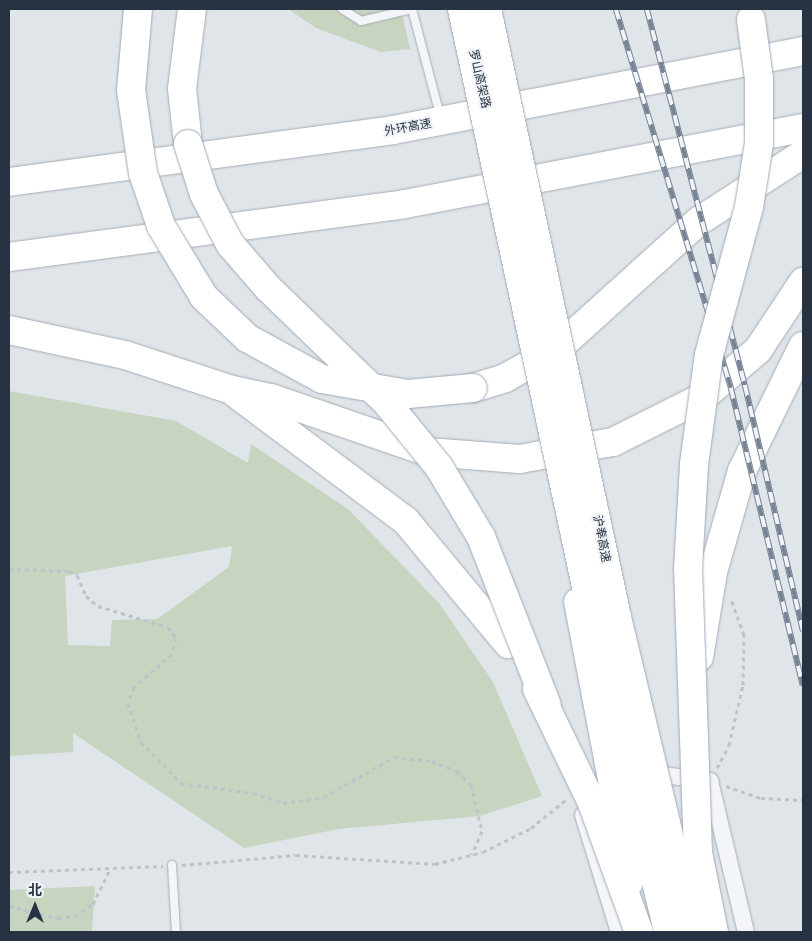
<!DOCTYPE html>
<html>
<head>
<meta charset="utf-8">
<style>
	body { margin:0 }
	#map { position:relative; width:812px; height:941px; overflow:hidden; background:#e0e5ea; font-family:Figtree,"Noto Sans SC",sans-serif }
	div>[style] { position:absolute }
	.green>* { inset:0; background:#c7d5c0 }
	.path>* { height:3px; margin-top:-1.5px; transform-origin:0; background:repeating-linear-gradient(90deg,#bec3c9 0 4px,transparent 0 8px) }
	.roads { filter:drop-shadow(0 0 1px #a5acb5) drop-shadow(0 0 1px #a5acb5) }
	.lane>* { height:8px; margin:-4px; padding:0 4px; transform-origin:4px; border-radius:4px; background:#f3f5f8 }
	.street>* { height:16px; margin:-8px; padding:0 8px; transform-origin:8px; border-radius:8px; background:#f3f5f8 }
	.highway>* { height:28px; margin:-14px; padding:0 14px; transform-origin:14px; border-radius:14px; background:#fff }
	.rail>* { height:5.5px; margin-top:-2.75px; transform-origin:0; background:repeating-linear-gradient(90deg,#f0f3f7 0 11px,#788495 0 22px); box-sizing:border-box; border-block:1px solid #788495 }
	.bridges { filter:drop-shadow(0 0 1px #9ea9b7) drop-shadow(0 0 1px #9ea9b7) }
	.primary-bridge>* { height:25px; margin:-12.5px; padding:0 12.5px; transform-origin:12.5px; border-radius:12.5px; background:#fff }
	.highway-bridge>* { height:28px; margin:-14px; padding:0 14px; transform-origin:14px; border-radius:14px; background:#fff }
	span { translate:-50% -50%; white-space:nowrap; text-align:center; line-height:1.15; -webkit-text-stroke:4px #f0f3f7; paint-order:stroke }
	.street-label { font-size:12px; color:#273343 }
	.frame { position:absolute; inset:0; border:10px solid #273343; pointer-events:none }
	.north { position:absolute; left:10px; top:881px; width:50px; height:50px; -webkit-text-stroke:4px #f0f3f7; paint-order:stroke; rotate:0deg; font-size:14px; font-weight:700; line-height:20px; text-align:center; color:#273343 }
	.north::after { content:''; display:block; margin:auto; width:18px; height:22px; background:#273343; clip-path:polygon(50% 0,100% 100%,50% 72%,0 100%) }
</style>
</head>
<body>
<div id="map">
	<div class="green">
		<i style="clip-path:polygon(288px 9px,401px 9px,410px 49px,381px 52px,316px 28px)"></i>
		<i style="clip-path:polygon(evenodd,9px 391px,176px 421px,248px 463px,251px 444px,348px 509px,439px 603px,493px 682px,542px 796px,480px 816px,339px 829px,244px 848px,73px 733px,73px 752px,9px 756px,9px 391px,232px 546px,229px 567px,157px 619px,112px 620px,110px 646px,68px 645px,65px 576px,232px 546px)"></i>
		<i style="clip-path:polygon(95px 886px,92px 932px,9px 932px,9px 890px)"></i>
	</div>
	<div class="path">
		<i style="left:9px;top:569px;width:60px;rotate:1.9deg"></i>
		<i style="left:69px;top:571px;width:9px;rotate:27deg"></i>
		<i style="left:77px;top:575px;width:23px;rotate:67deg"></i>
		<i style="left:86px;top:596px;width:16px;rotate:40deg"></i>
		<i style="left:98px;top:606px;width:73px;rotate:16.7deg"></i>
		<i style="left:168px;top:627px;width:14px;rotate:54deg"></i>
		<i style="left:176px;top:638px;width:16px;rotate:104deg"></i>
		<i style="left:172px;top:654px;width:50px;rotate:139deg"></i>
		<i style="left:134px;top:687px;width:17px;rotate:111deg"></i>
		<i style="left:128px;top:703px;width:41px;rotate:71.6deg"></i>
		<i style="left:141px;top:742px;width:57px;rotate:45.7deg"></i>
		<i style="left:181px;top:783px;width:73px;rotate:7.9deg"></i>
		<i style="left:253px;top:793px;width:32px;rotate:18deg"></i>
		<i style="left:283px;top:803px;width:41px;rotate:-8.3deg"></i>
		<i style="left:324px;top:797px;width:81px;rotate:-29.7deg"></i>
		<i style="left:394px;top:757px;width:38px;rotate:6deg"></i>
		<i style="left:432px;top:761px;width:27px;rotate:22deg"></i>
		<i style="left:457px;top:771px;width:20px;rotate:45deg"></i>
		<i style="left:471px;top:785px;width:47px;rotate:76.6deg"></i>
		<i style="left:482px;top:831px;width:26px;rotate:113deg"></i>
		<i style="left:717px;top:768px;width:26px;rotate:-62deg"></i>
		<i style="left:729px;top:745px;width:62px;rotate:-76.9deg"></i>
		<i style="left:743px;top:685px;width:50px;rotate:-88.9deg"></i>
		<i style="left:744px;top:635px;width:38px;rotate:-110deg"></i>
		<i style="left:726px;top:786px;width:37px;rotate:19deg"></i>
		<i style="left:761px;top:798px;width:42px;rotate:2.7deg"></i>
		<i style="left:182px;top:865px;width:114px;rotate:-5deg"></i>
		<i style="left:296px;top:855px;width:139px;rotate:3.7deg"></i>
		<i style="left:435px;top:864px;width:49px;rotate:-14deg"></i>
		<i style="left:483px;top:852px;width:54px;rotate:-26.6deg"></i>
		<i style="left:531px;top:828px;width:46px;rotate:-38.9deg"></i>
		<i style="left:9px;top:872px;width:154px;rotate:-2.2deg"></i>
		<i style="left:9px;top:906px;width:50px;rotate:13.8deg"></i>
		<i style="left:58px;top:918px;width:17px;rotate:-7deg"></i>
		<i style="left:75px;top:916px;width:22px;rotate:-34deg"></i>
		<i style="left:93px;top:904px;width:39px;rotate:-64deg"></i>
	</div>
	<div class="roads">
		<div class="lane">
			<i style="left:342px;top:9px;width:22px;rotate:32deg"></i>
			<i style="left:361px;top:21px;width:52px;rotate:-13.2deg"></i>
			<i style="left:412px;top:9px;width:110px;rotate:75.2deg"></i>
			<i style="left:172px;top:865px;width:67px;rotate:86.6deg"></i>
		</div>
		<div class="street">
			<i style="left:648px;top:773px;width:63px;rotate:7.4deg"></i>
			<i style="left:710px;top:781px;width:155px;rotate:76.6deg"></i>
			<i style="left:583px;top:815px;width:122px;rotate:72.9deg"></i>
		</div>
		<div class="highway">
			<i style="left:188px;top:144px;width:55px;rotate:-96.2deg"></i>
			<i style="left:182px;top:89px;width:81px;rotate:-82.9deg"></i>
			<i style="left:9px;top:182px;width:388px;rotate:-7.7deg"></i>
			<i style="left:393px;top:130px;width:418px;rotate:-10.9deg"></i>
			<i style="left:9px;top:257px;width:400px;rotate:-7.6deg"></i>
			<i style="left:405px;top:204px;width:405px;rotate:-10.8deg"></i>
			<i style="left:9px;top:330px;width:119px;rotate:12.2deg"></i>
			<i style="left:125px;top:355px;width:113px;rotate:18.1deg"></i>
			<i style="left:232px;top:390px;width:40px;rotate:12deg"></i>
			<i style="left:271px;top:398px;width:166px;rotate:19deg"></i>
			<i style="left:428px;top:452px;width:92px;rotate:4.4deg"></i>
			<i style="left:520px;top:459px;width:95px;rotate:-10.4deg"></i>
			<i style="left:613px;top:442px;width:101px;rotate:-26.6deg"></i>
			<i style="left:703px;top:397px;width:72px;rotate:-40.5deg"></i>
			<i style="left:758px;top:350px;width:82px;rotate:-56.5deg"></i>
			<i style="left:473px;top:388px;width:34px;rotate:-17deg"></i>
			<i style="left:505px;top:378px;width:58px;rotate:-28.8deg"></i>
			<i style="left:556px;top:350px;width:193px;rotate:-42.1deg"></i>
			<i style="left:699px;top:221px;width:124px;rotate:-32.8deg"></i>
			<i style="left:235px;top:393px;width:214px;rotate:36.8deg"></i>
			<i style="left:406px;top:521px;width:160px;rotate:50.3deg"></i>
			<i style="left:699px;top:657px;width:86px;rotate:-80.6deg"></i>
			<i style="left:713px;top:572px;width:105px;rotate:-74deg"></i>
			<i style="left:742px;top:471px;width:139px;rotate:-64deg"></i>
		</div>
	</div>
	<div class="rail">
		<i style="left:616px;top:9px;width:396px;rotate:73.1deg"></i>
		<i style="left:731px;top:388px;width:306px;rotate:76.4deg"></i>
		<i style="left:647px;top:9px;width:389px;rotate:75.4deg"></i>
		<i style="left:745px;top:385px;width:253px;rotate:76.7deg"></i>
	</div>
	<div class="bridges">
		<div class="primary-bridge">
			<i style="left:576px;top:601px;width:287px;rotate:79.2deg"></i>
		</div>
		<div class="highway-bridge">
			<i style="left:138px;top:9px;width:81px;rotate:94.9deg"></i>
			<i style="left:131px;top:90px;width:84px;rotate:81.8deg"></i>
			<i style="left:143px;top:173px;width:56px;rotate:71.2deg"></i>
			<i style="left:161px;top:226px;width:83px;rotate:58.8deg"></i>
			<i style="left:204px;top:297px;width:59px;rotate:43.6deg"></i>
			<i style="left:247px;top:338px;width:85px;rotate:28.7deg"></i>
			<i style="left:322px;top:379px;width:87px;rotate:9.9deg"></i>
			<i style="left:408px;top:394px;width:65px;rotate:-5.3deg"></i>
			<i style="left:462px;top:9px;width:624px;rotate:77.88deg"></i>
			<i style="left:593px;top:619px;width:322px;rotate:76.5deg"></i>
			<i style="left:487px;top:9px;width:622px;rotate:77.93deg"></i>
			<i style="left:617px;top:617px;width:324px;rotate:76.6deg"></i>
			<i style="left:188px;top:144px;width:52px;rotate:72.3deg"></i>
			<i style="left:204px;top:194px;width:56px;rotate:62.5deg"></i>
			<i style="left:230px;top:244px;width:58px;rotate:49.2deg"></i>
			<i style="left:268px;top:288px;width:164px;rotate:44deg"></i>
			<i style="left:386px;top:402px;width:84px;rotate:50.8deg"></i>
			<i style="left:439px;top:467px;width:82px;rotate:59deg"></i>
			<i style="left:481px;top:537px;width:180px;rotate:68.6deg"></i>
			<i style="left:537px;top:689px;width:127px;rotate:64.2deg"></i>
			<i style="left:592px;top:803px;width:137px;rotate:70deg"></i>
			<i style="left:714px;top:932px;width:81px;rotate:-101.4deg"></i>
			<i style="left:698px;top:853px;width:284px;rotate:-92deg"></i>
			<i style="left:688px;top:569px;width:105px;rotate:-86.7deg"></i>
			<i style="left:694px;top:464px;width:110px;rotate:-82.2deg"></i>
			<i style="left:709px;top:355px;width:153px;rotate:-74.9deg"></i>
			<i style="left:749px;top:207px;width:65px;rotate:-81.1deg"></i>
			<i style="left:759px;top:143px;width:64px;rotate:-90deg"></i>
			<i style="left:759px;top:79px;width:60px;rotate:-97.7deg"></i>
		</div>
	</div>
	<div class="street-label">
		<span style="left:479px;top:79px;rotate:77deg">罗山高架路</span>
		<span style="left:408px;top:128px;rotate:-10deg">外环高速</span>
		<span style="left:601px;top:539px;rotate:79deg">沪奉高速</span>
	</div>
	<div class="frame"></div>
	<div class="north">北</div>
</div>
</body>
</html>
